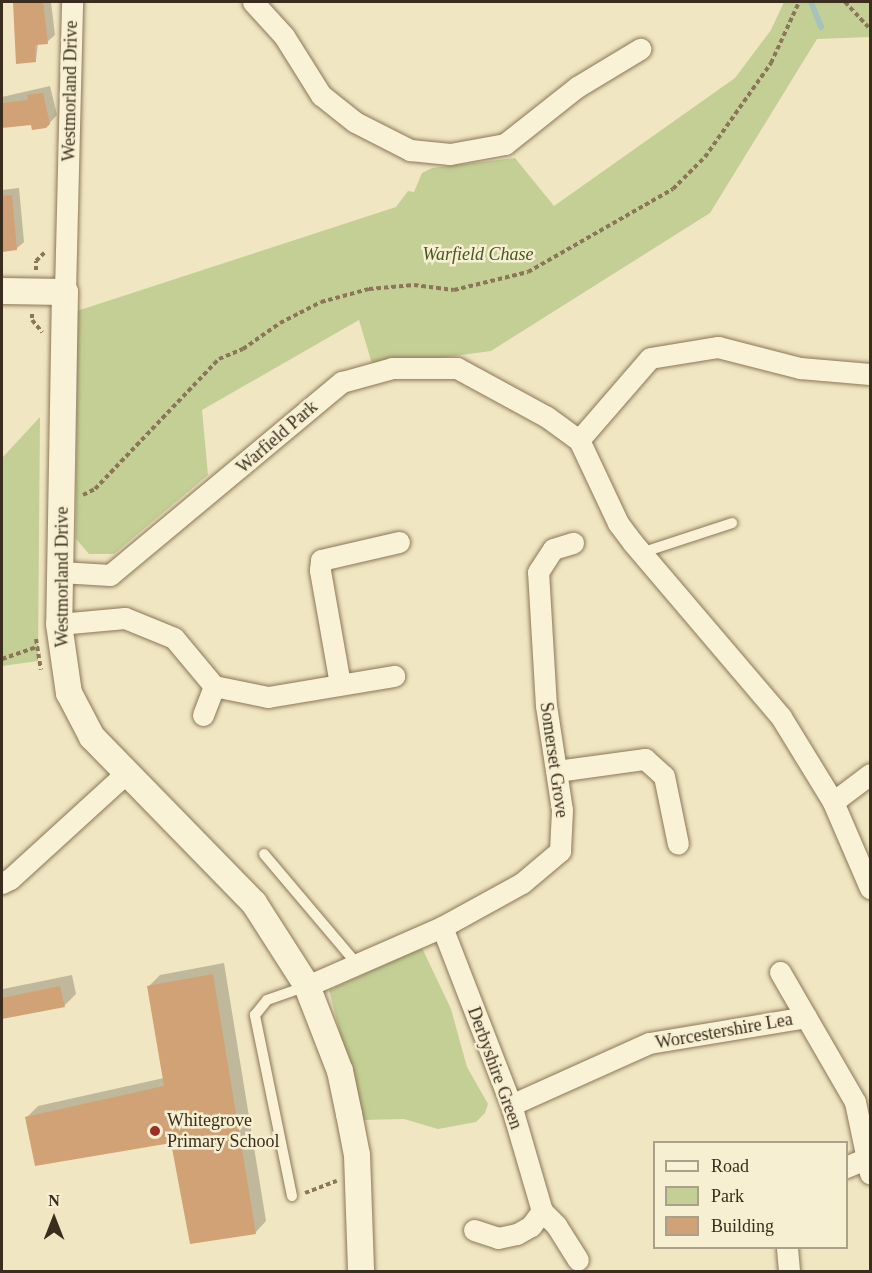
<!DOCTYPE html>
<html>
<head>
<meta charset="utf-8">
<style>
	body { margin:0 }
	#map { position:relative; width:872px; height:1273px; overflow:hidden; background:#f0e6c2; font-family:"Times New Roman",serif }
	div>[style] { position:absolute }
	.green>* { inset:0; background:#c4cf95 }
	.shadow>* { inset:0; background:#0003 }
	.stream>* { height:6px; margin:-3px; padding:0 3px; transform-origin:3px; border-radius:3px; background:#a5c3bc }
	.building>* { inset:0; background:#d0a276 }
	.path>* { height:4px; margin-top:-2px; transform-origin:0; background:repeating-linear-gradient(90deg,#8b7758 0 4.5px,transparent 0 7.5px) }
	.roads { filter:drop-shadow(0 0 2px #8b7758) drop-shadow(0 0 2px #8b7758) }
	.service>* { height:10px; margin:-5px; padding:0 5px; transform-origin:5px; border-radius:5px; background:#faf2d6 }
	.minor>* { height:21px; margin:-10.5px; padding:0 10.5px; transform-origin:10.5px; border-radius:10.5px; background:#faf2d6 }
	.tertiary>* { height:26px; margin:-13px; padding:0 13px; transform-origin:13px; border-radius:13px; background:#faf2d6 }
	.dots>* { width:16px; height:16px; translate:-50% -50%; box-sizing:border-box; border:3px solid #f7efd2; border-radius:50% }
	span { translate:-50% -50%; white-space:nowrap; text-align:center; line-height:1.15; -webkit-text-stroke:5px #f7efd2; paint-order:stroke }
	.street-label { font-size:18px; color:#3a2d1d }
	.park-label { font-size:18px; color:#465723; font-style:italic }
	.poi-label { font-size:18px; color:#3a2d1d }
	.left { translate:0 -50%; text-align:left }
	.frame { position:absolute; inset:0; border:3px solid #3a2d1d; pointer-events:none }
	.legend { position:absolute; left:653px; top:1141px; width:195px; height:108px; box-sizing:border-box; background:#f7efd2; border:2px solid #aba18a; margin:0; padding:8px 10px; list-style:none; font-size:18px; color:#3a2d1d }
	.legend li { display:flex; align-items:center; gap:12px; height:30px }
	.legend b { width:30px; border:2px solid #aba18a }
	.north { position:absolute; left:24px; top:1189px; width:60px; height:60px; -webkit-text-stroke:4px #f7efd2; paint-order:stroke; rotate:0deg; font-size:16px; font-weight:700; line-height:24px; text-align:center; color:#3a2d1d }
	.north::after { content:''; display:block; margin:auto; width:21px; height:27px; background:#3a2d1d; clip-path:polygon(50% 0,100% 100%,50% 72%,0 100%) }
</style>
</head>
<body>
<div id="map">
	<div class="green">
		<i style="clip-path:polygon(784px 2px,870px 2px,870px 37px,817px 39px,710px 213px,491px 351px,373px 367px,359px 320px,202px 410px,208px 475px,114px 554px,89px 554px,76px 539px,77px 311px,396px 207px,408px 191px,414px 192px,422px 173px,432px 168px,515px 158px,554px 206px,735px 78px,771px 30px)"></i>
		<i style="clip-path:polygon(40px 417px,38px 661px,2px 666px,2px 458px)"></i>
		<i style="clip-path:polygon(422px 948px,451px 1009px,467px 1067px,488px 1104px,485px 1113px,476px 1122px,438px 1129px,404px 1119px,362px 1120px,329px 990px)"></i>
	</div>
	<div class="shadow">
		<i style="clip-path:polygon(14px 2px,51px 2px,55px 35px,47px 42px,38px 43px,36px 60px,19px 43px)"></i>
		<i style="clip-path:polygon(50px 86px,57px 115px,46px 127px,32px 124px,2px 127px,2px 97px)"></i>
		<i style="clip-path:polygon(19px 188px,24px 242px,16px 249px,2px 250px,2px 190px)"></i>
		<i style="clip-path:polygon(224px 963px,266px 1221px,255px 1233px,172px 1141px,27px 1117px,38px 1106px,164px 1078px,149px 986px,160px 975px)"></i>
		<i style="clip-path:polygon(72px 975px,76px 994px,65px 1005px,2px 1018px,3px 989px)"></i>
	</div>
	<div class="stream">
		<i style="left:811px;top:2px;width:27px;rotate:68deg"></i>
	</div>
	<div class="building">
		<i style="clip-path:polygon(13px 2px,43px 2px,48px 44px,35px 45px,36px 62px,16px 64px)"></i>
		<i style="clip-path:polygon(43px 93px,50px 124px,46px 128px,32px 130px,31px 125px,2px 128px,2px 103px,28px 100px,27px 95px)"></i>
		<i style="clip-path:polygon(12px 195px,17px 250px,2px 252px,2px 196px)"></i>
		<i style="clip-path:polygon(213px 974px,256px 1234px,190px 1244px,171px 1143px,35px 1166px,25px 1117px,164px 1086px,147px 986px)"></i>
		<i style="clip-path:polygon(60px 986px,65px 1007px,2px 1019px,2px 998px)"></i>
	</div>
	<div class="path">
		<i style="left:845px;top:2px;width:37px;rotate:47deg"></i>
		<i style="left:36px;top:270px;width:9px;rotate:-90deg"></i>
		<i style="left:36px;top:261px;width:13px;rotate:-45deg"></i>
		<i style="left:32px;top:314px;width:6px;rotate:90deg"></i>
		<i style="left:32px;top:320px;width:16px;rotate:50deg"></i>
		<i style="left:83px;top:495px;width:13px;rotate:-27deg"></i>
		<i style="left:95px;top:489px;width:180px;rotate:-46.4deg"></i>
		<i style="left:219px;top:359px;width:26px;rotate:-23deg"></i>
		<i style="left:243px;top:349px;width:45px;rotate:-35.1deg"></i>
		<i style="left:280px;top:323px;width:46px;rotate:-27.1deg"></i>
		<i style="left:321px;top:302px;width:50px;rotate:-15.2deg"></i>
		<i style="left:369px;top:289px;width:45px;rotate:-5.1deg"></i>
		<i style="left:414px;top:285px;width:40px;rotate:7.1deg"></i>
		<i style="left:454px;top:290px;width:76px;rotate:-13.7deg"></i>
		<i style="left:528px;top:272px;width:167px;rotate:-29.8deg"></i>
		<i style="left:673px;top:189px;width:45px;rotate:-45deg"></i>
		<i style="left:705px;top:157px;width:115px;rotate:-54.9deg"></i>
		<i style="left:771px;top:63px;width:67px;rotate:-65.3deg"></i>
		<i style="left:36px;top:639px;width:31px;rotate:81deg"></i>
		<i style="left:2px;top:659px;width:37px;rotate:-19deg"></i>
		<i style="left:305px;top:1193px;width:34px;rotate:-21deg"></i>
	</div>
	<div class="roads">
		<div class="service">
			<i style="left:641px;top:553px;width:96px;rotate:-18.2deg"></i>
			<i style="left:264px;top:854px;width:144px;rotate:49.8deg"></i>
			<i style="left:292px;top:1196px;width:185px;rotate:-101.6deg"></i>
			<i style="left:255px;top:1015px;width:19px;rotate:-51deg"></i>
			<i style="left:267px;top:1000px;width:42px;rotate:-19.3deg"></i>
		</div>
		<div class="minor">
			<i style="left:253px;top:2px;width:46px;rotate:47.6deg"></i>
			<i style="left:284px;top:36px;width:70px;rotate:57.9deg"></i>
			<i style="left:321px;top:95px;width:43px;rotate:38.5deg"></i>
			<i style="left:355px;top:122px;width:62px;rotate:27deg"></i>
			<i style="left:410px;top:150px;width:40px;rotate:5.7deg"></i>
			<i style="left:450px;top:154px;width:56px;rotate:-10.3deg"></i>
			<i style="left:505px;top:144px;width:92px;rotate:-38.4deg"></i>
			<i style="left:577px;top:87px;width:74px;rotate:-31.1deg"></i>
			<i style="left:65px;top:292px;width:290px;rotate:-88.6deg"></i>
			<i style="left:579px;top:440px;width:108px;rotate:-49.1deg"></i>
			<i style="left:650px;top:358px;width:69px;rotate:-9.2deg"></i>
			<i style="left:718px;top:347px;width:85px;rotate:14.4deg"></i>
			<i style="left:800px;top:368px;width:70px;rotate:4.9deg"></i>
			<i style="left:60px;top:572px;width:50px;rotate:3.4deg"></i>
			<i style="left:110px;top:575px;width:302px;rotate:-39.8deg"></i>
			<i style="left:342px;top:382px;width:52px;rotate:-15.6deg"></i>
			<i style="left:392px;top:368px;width:65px"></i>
			<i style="left:457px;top:368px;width:102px;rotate:28.6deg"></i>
			<i style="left:547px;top:417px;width:39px;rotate:36deg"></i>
			<i style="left:579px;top:440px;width:92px;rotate:64.8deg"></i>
			<i style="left:618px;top:523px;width:25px;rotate:53deg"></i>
			<i style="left:633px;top:543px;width:228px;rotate:49.6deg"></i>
			<i style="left:781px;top:717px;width:100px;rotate:58.5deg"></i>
			<i style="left:833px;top:802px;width:94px;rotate:66.7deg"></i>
			<i style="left:59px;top:624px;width:66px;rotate:-5.2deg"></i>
			<i style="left:125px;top:618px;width:53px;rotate:22.2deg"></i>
			<i style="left:174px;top:638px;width:62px;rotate:50.2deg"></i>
			<i style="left:214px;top:686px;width:55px;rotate:11.5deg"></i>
			<i style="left:268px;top:697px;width:128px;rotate:-9.5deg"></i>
			<i style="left:340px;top:684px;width:116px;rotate:-100deg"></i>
			<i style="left:320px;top:570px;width:10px;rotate:-84deg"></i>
			<i style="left:321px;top:560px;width:80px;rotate:-13deg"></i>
			<i style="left:203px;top:715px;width:31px;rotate:-69deg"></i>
			<i style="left:557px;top:771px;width:89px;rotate:-7.8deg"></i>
			<i style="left:645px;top:759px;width:25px;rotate:42deg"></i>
			<i style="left:664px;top:776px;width:69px;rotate:78.4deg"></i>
			<i style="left:833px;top:802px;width:46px;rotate:-37.1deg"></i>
			<i style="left:2px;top:883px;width:9px;rotate:-27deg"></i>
			<i style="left:10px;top:879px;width:157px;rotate:-42.4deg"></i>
			<i style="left:442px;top:927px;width:191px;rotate:68.8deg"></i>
			<i style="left:511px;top:1105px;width:110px;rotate:73.7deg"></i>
			<i style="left:542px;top:1211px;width:20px;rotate:45deg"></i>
			<i style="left:556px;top:1225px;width:41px;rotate:57.8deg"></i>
			<i style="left:780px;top:972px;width:52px;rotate:60deg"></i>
			<i style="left:307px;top:986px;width:147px;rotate:-23.6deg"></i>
			<i style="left:442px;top:927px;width:91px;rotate:-28.8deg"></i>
			<i style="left:522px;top:883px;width:50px;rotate:-40.1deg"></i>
			<i style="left:560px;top:851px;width:41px;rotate:-87.2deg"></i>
			<i style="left:562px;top:810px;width:105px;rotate:-98.7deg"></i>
			<i style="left:546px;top:706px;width:134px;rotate:-93.4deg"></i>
			<i style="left:538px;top:572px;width:27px;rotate:-57deg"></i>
			<i style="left:553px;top:549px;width:21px;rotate:-17deg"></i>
			<i style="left:511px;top:1105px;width:151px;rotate:-24.2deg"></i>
			<i style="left:649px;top:1043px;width:159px;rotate:-9.4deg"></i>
			<i style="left:806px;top:1017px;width:98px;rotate:60deg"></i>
			<i style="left:855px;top:1102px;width:73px;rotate:78.1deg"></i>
			<i style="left:846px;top:1167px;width:23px;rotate:-23deg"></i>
			<i style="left:474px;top:1230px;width:25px;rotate:18deg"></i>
			<i style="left:498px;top:1238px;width:19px;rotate:-12deg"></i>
			<i style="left:517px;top:1234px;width:16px;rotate:-30deg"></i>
			<i style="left:531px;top:1226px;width:19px;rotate:-54deg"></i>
			<i style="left:787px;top:1248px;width:24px;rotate:85deg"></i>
		</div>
		<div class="tertiary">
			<i style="left:2px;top:291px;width:63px;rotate:0.9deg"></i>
			<i style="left:65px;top:292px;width:332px;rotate:91deg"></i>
			<i style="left:59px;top:624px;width:70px;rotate:81.8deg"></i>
			<i style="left:69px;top:693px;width:50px;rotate:62.4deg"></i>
			<i style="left:92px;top:737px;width:232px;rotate:45.7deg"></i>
			<i style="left:254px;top:903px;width:98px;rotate:57.4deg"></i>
			<i style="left:307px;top:986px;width:91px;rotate:68.8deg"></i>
			<i style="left:340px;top:1071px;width:44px;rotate:78.2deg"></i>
			<i style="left:349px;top:1114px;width:42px;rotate:79deg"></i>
			<i style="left:357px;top:1155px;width:117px;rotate:88deg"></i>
		</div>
	</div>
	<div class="dots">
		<i style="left:155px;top:1131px;background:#9d2e25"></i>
	</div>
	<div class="street-label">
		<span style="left:70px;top:91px;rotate:-89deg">Westmorland Drive</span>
		<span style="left:277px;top:437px;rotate:-41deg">Warfield Park</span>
		<span style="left:62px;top:577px;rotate:-90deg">Westmorland Drive</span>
		<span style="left:554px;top:760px;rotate:82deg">Somerset Grove</span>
		<span style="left:724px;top:1031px;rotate:-10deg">Worcestershire Lea</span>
		<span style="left:495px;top:1068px;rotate:70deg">Derbyshire Green</span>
	</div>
	<div class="park-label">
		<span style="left:478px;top:254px">Warfield Chase</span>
	</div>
	<div class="poi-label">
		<span class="left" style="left:167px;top:1131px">Whitegrove<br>Primary School</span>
	</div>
	<div class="frame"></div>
	<ul class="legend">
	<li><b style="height:8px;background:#faf2d6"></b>Road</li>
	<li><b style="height:16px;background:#c4cf95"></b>Park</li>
	<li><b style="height:16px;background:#d0a276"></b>Building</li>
	</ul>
	<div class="north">N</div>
</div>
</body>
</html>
